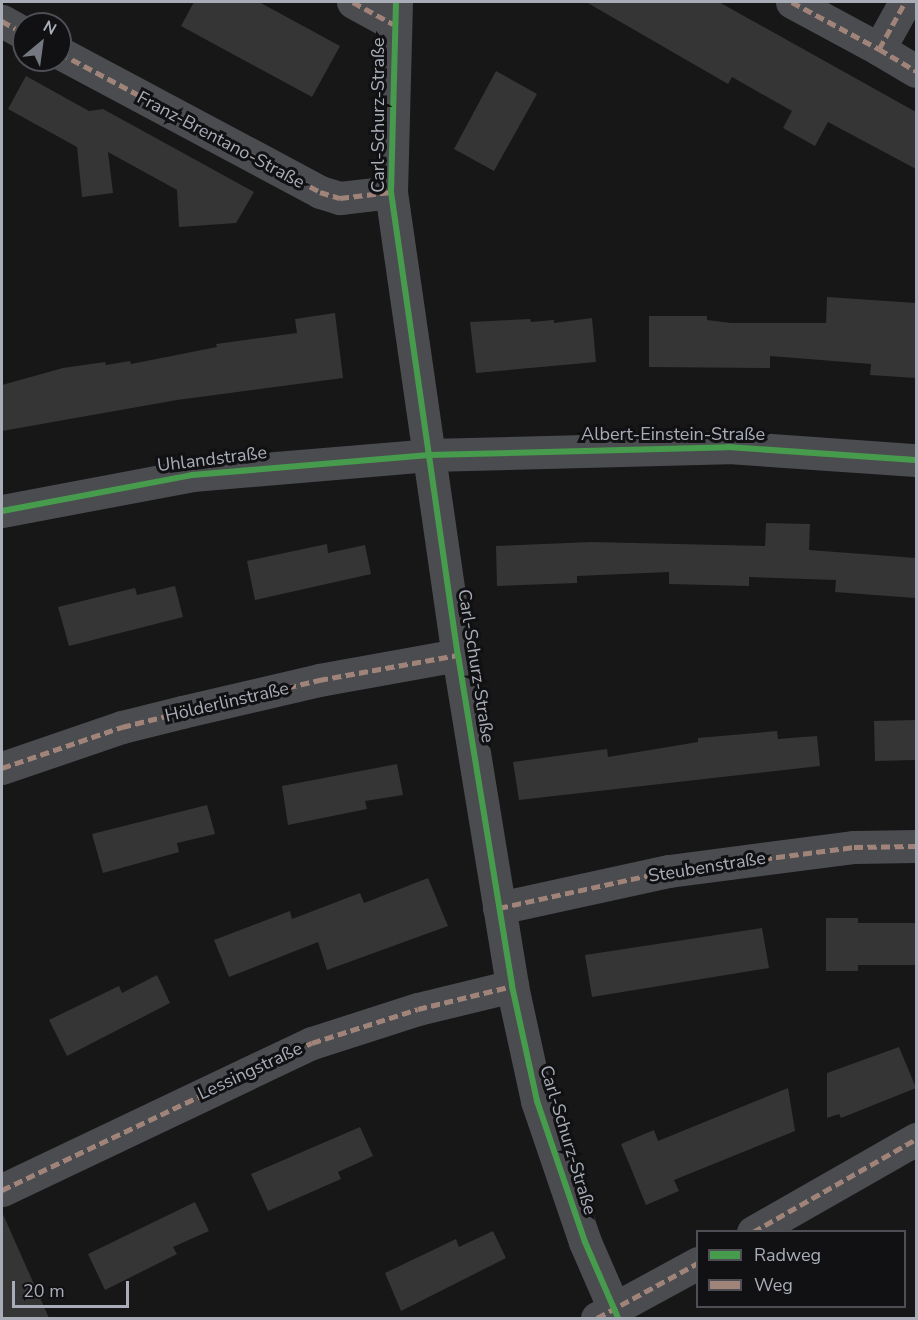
<!DOCTYPE html>
<html>
<head>
<meta charset="utf-8">
<style>
	body { margin:0 }
	#map { position:relative; width:918px; height:1320px; overflow:hidden; background:#171717; font-family:"Nunito Sans",sans-serif }
	div>[style] { position:absolute }
	.building>* { inset:0; background:#353536 }
	.minor>* { height:33px; margin:-16.5px; padding:0 16.5px; transform-origin:16.5px; border-radius:16.5px; background:#4b4c50 }
	.quiet>* { height:4.5px; margin-top:-2.25px; transform-origin:0; background:repeating-linear-gradient(90deg,#a18479 0 9px,transparent 0 13.5px) }
	.cycleway>* { height:6px; margin:-3px; padding:0 3px; transform-origin:3px; border-radius:3px; background:#469c4c }
	span { translate:-50% -50%; white-space:nowrap; text-align:center; line-height:1.15; -webkit-text-stroke:6px #111113; paint-order:stroke }
	.street-label { font-size:18px; color:#a8adb8 }
	.frame { position:absolute; inset:0; border:3px solid #a8adb8; pointer-events:none }
	.legend { position:absolute; left:696px; top:1230px; width:210px; height:78px; box-sizing:border-box; background:#111113; border:2px solid #4d4f55; margin:0; padding:8px 10px; list-style:none; font-size:18px; color:#a8adb8 }
	.legend li { display:flex; align-items:center; gap:12px; height:30px }
	.legend b { width:30px; border:2px solid #4d4f55 }
	.north { position:absolute; left:12px; top:12px; width:60px; height:60px; box-sizing:border-box; background:#111113; border:2px solid #4d4f55; border-radius:50%; rotate:29deg; font-size:16px; font-weight:700; line-height:24px; text-align:center; color:#a8adb8 }
	.north::after { content:''; display:block; margin:auto; width:21px; height:27px; background:#757880; clip-path:polygon(50% 0,100% 100%,50% 72%,0 100%) }
	.scale { position:absolute; left:12px; top:1281px; width:117px; height:27px; box-sizing:border-box; border:3px solid #a8adb8; border-top:0; padding-left:8px; font-size:18px; line-height:21px; white-space:nowrap; color:#a8adb8; -webkit-text-stroke:4px #111113; paint-order:stroke }
</style>
</head>
<body>
<div id="map">
	<div class="building">
		<i style="clip-path:polygon(194px 2px,259px 2px,340px 46px,312px 97px,181px 26px)"></i>
		<i style="clip-path:polygon(586px 2px,719px 2px,916px 112px,916px 169px,828px 122px,815px 146px,783px 128px,792px 111px,732px 77px,728px 84px)"></i>
		<i style="clip-path:polygon(496px 71px,537px 94px,494px 171px,454px 149px)"></i>
		<i style="clip-path:polygon(26px 76px,89px 111px,103px 109px,254px 192px,236px 223px,179px 227px,177px 190px,108px 152px,113px 193px,82px 197px,77px 147px,8px 109px)"></i>
		<i style="clip-path:polygon(827px 297px,916px 303px,916px 378px,870px 375px,871px 364px,770px 356px,770px 368px,649px 367px,649px 316px,707px 316px,707px 320px,731px 323px,826px 323px)"></i>
		<i style="clip-path:polygon(335px 313px,343px 378px,177px 400px,2px 431px,2px 385px,63px 368px,105px 362px,106px 365px,130px 361px,131px 364px,217px 347px,216px 344px,297px 333px,295px 319px)"></i>
		<i style="clip-path:polygon(592px 318px,596px 362px,476px 373px,470px 322px,530px 319px,531px 322px,554px 320px,554px 323px)"></i>
		<i style="clip-path:polygon(766px 523px,810px 524px,809px 550px,916px 558px,915px 598px,835px 592px,836px 580px,749px 577px,749px 586px,669px 584px,669px 572px,577px 576px,577px 583px,497px 586px,496px 546px,591px 542px,765px 546px)"></i>
		<i style="clip-path:polygon(327px 544px,328px 553px,365px 545px,371px 574px,255px 600px,247px 561px)"></i>
		<i style="clip-path:polygon(175px 586px,183px 617px,69px 646px,58px 607px,135px 588px,137px 595px)"></i>
		<i style="clip-path:polygon(916px 720px,916px 760px,875px 761px,874px 721px)"></i>
		<i style="clip-path:polygon(777px 731px,778px 739px,817px 736px,820px 766px,519px 800px,513px 762px,607px 749px,608px 757px,698px 742px,698px 738px)"></i>
		<i style="clip-path:polygon(397px 764px,403px 795px,365px 801px,367px 809px,288px 825px,282px 786px)"></i>
		<i style="clip-path:polygon(207px 805px,215px 834px,177px 843px,179px 852px,103px 873px,92px 834px)"></i>
		<i style="clip-path:polygon(428px 878px,448px 926px,327px 970px,318px 942px,229px 977px,214px 940px,290px 911px,292px 919px,360px 893px,364px 903px)"></i>
		<i style="clip-path:polygon(826px 918px,858px 918px,858px 923px,916px 923px,916px 965px,858px 965px,858px 971px,826px 971px)"></i>
		<i style="clip-path:polygon(762px 928px,769px 968px,592px 997px,585px 955px)"></i>
		<i style="clip-path:polygon(157px 975px,170px 1003px,67px 1056px,49px 1020px,119px 986px,122px 993px)"></i>
		<i style="clip-path:polygon(899px 1047px,916px 1088px,841px 1118px,839px 1114px,827px 1118px,827px 1073px)"></i>
		<i style="clip-path:polygon(788px 1088px,795px 1131px,674px 1180px,679px 1191px,646px 1205px,621px 1144px,654px 1130px,658px 1141px)"></i>
		<i style="clip-path:polygon(360px 1127px,373px 1156px,338px 1172px,341px 1179px,268px 1211px,251px 1174px)"></i>
		<i style="clip-path:polygon(195px 1202px,209px 1231px,173px 1247px,177px 1254px,105px 1290px,88px 1254px)"></i>
		<i style="clip-path:polygon(2px 1212px,49px 1318px,2px 1318px)"></i>
		<i style="clip-path:polygon(493px 1231px,506px 1258px,401px 1311px,385px 1273px,456px 1239px,459px 1247px)"></i>
	</div>
	<div class="minor">
		<i style="left:353px;top:2px;width:46px;rotate:28.8deg"></i>
		<i style="left:396px;top:2px;width:190px;rotate:91.5deg"></i>
		<i style="left:391px;top:192px;width:468px;rotate:81.8deg"></i>
		<i style="left:458px;top:655px;width:335px;rotate:80.7deg"></i>
		<i style="left:512px;top:986px;width:118px;rotate:77.7deg"></i>
		<i style="left:537px;top:1101px;width:149px;rotate:71.2deg"></i>
		<i style="left:585px;top:1242px;width:83px;rotate:66.5deg"></i>
		<i style="left:792px;top:2px;width:99px;rotate:28.4deg"></i>
		<i style="left:879px;top:49px;width:54px;rotate:-61deg"></i>
		<i style="left:2px;top:21px;width:25px;rotate:29deg"></i>
		<i style="left:879px;top:49px;width:43px;rotate:30.7deg"></i>
		<i style="left:60px;top:53px;width:295px;rotate:28.1deg"></i>
		<i style="left:320px;top:192px;width:21px;rotate:17deg"></i>
		<i style="left:340px;top:198px;width:51px;rotate:-6.7deg"></i>
		<i style="left:2px;top:511px;width:193px;rotate:-10.7deg"></i>
		<i style="left:192px;top:475px;width:238px;rotate:-4.8deg"></i>
		<i style="left:429px;top:455px;width:299px;rotate:-1.5deg"></i>
		<i style="left:728px;top:447px;width:188px;rotate:4deg"></i>
		<i style="left:2px;top:768px;width:127px;rotate:-18.9deg"></i>
		<i style="left:122px;top:727px;width:62px;rotate:-14deg"></i>
		<i style="left:182px;top:712px;width:141px;rotate:-13.1deg"></i>
		<i style="left:319px;top:680px;width:141px;rotate:-10.2deg"></i>
		<i style="left:499px;top:908px;width:174px;rotate:-12.3deg"></i>
		<i style="left:669px;top:871px;width:187px;rotate:-7.4deg"></i>
		<i style="left:854px;top:847px;width:62px;rotate:-0.9deg"></i>
		<i style="left:2px;top:1190px;width:343px;rotate:-25.4deg"></i>
		<i style="left:312px;top:1043px;width:111px;rotate:-17.8deg"></i>
		<i style="left:418px;top:1009px;width:97px;rotate:-13.7deg"></i>
		<i style="left:753px;top:1232px;width:188px;rotate:-29.7deg"></i>
		<i style="left:597px;top:1318px;width:115px;rotate:-28.6deg"></i>
	</div>
	<div class="quiet">
		<i style="left:353px;top:2px;width:46px;rotate:28.8deg"></i>
		<i style="left:792px;top:2px;width:99px;rotate:28.4deg"></i>
		<i style="left:879px;top:49px;width:54px;rotate:-61deg"></i>
		<i style="left:2px;top:21px;width:25px;rotate:29deg"></i>
		<i style="left:879px;top:49px;width:43px;rotate:30.7deg"></i>
		<i style="left:60px;top:53px;width:295px;rotate:28.1deg"></i>
		<i style="left:320px;top:192px;width:21px;rotate:17deg"></i>
		<i style="left:340px;top:198px;width:51px;rotate:-6.7deg"></i>
		<i style="left:2px;top:768px;width:127px;rotate:-18.9deg"></i>
		<i style="left:122px;top:727px;width:62px;rotate:-14deg"></i>
		<i style="left:182px;top:712px;width:141px;rotate:-13.1deg"></i>
		<i style="left:319px;top:680px;width:141px;rotate:-10.2deg"></i>
		<i style="left:499px;top:908px;width:174px;rotate:-12.3deg"></i>
		<i style="left:669px;top:871px;width:187px;rotate:-7.4deg"></i>
		<i style="left:854px;top:847px;width:62px;rotate:-0.9deg"></i>
		<i style="left:2px;top:1190px;width:343px;rotate:-25.4deg"></i>
		<i style="left:312px;top:1043px;width:111px;rotate:-17.8deg"></i>
		<i style="left:418px;top:1009px;width:97px;rotate:-13.7deg"></i>
		<i style="left:753px;top:1232px;width:188px;rotate:-29.7deg"></i>
		<i style="left:597px;top:1318px;width:115px;rotate:-28.6deg"></i>
	</div>
	<div class="cycleway">
		<i style="left:396px;top:2px;width:190px;rotate:91.5deg"></i>
		<i style="left:391px;top:192px;width:468px;rotate:81.8deg"></i>
		<i style="left:458px;top:655px;width:335px;rotate:80.7deg"></i>
		<i style="left:512px;top:986px;width:118px;rotate:77.7deg"></i>
		<i style="left:537px;top:1101px;width:149px;rotate:71.2deg"></i>
		<i style="left:585px;top:1242px;width:83px;rotate:66.5deg"></i>
		<i style="left:2px;top:511px;width:193px;rotate:-10.7deg"></i>
		<i style="left:192px;top:475px;width:238px;rotate:-4.8deg"></i>
		<i style="left:429px;top:455px;width:299px;rotate:-1.5deg"></i>
		<i style="left:728px;top:447px;width:188px;rotate:4deg"></i>
	</div>
	<div class="street-label">
		<span style="left:378px;top:115px;rotate:-90deg">Carl-Schurz-Straße</span>
		<span style="left:221px;top:140px;rotate:28deg">Franz-Brentano-Straße</span>
		<span style="left:673px;top:434px">Albert-Einstein-Straße</span>
		<span style="left:212px;top:459px;rotate:-7deg">Uhlandstraße</span>
		<span style="left:476px;top:666px;rotate:81deg">Carl-Schurz-Straße</span>
		<span style="left:227px;top:702px;rotate:-13deg">Hölderlinstraße</span>
		<span style="left:707px;top:867px;rotate:-9deg">Steubenstraße</span>
		<span style="left:250px;top:1071px;rotate:-25deg">Lessingstraße</span>
		<span style="left:568px;top:1140px;rotate:73deg">Carl-Schurz-Straße</span>
	</div>
	<div class="frame"></div>
	<ul class="legend">
	<li><b style="height:8px;background:#469c4c"></b>Radweg</li>
	<li><b style="height:8px;background:#a18479"></b>Weg</li>
	</ul>
	<div class="north">N</div>
	<div class="scale">20 m</div>
</div>
</body>
</html>
